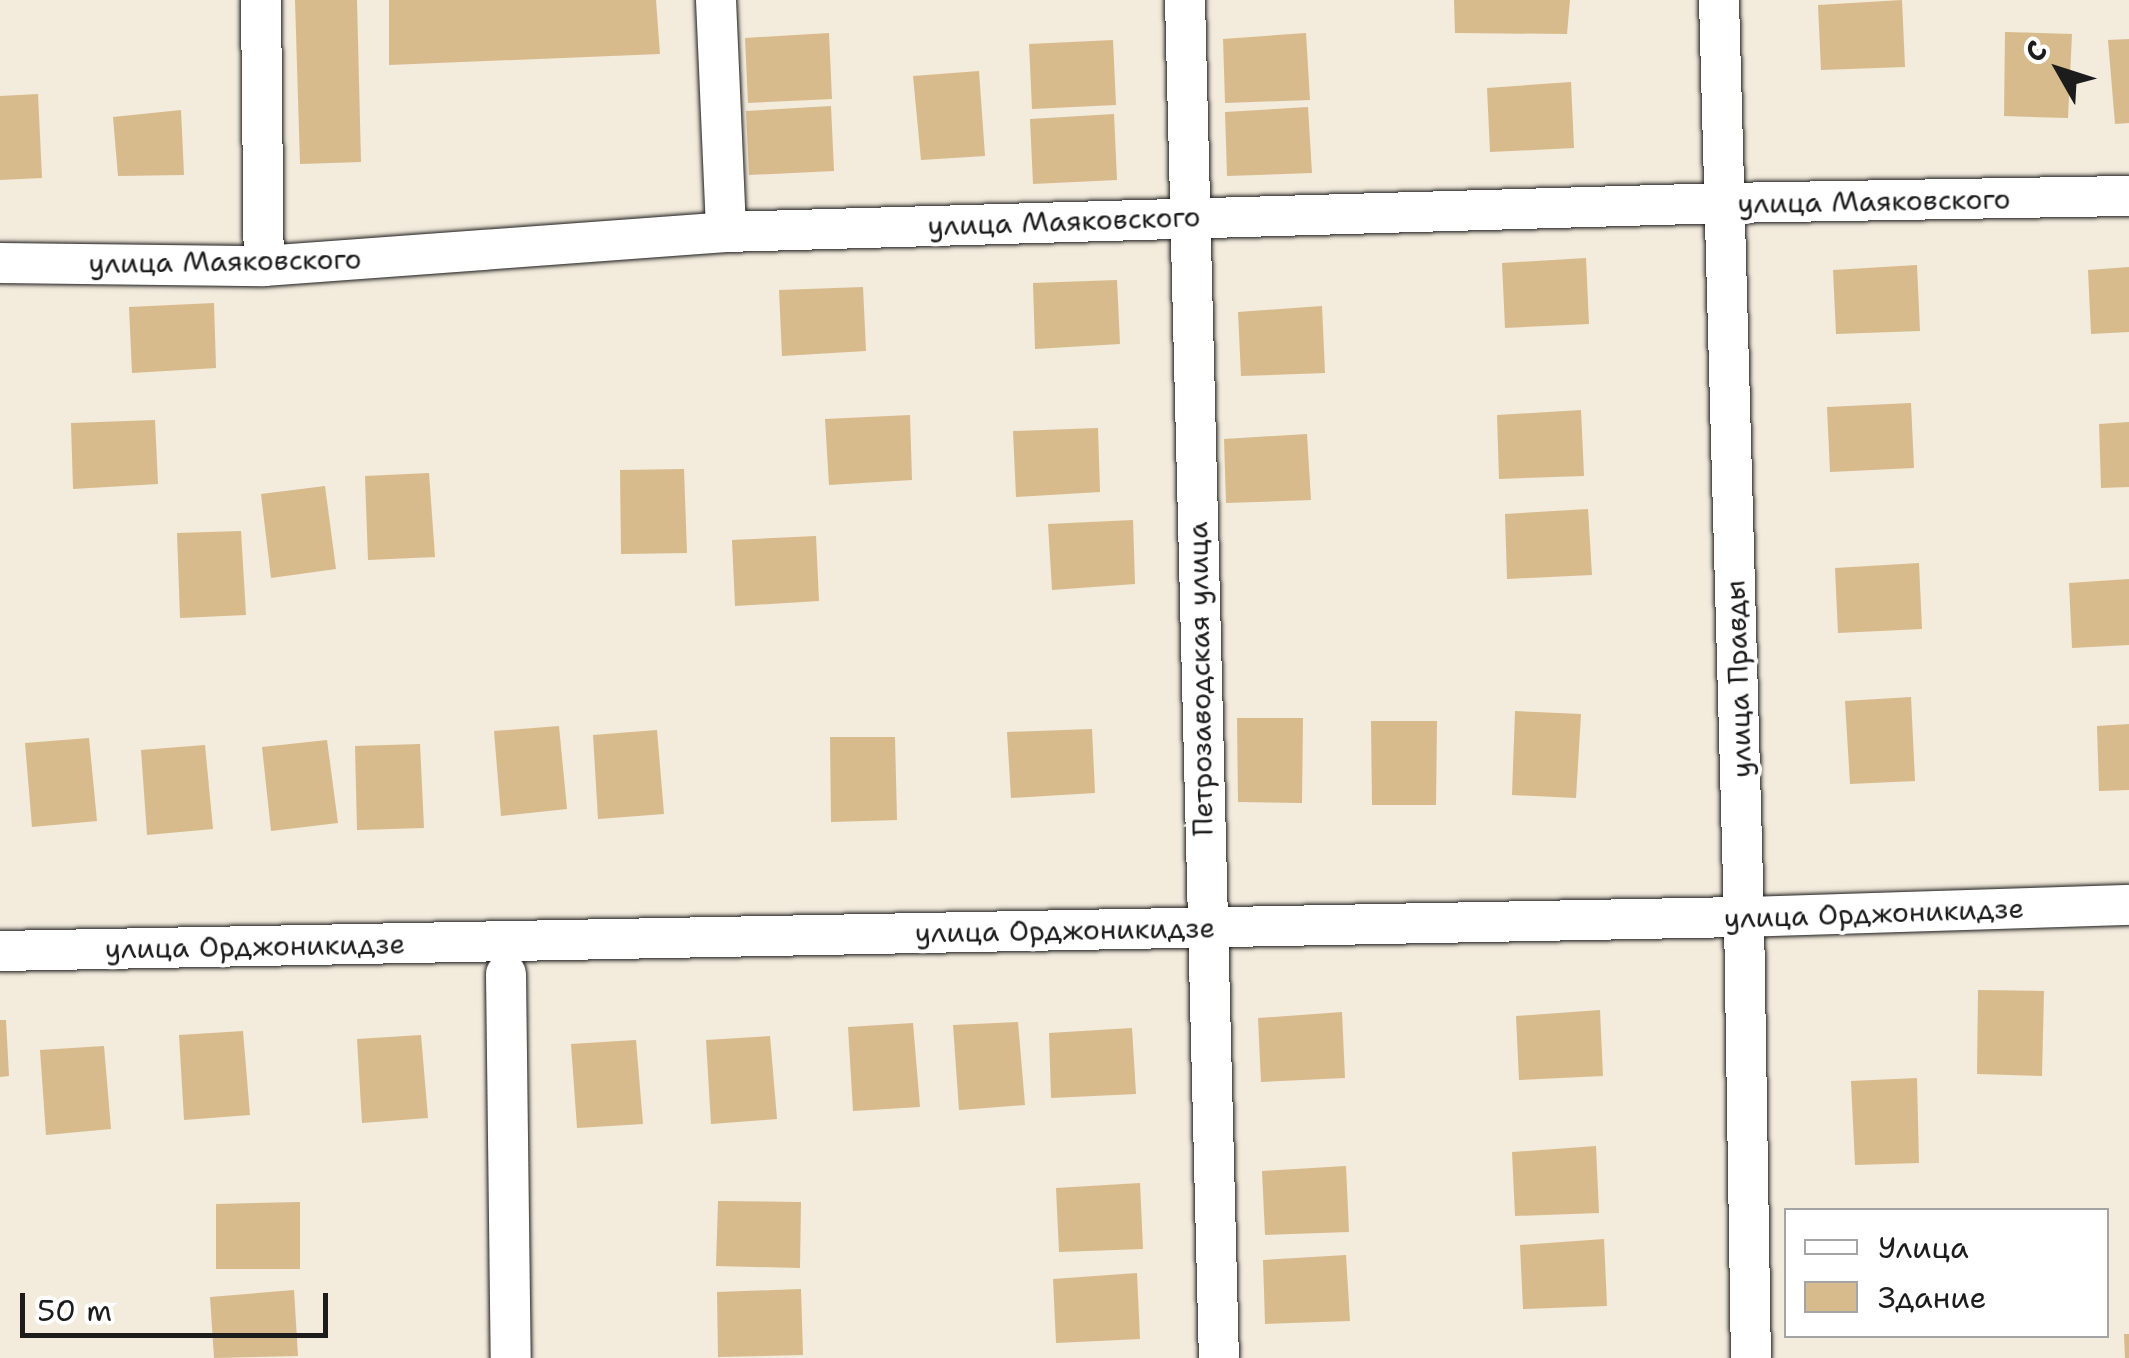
<!DOCTYPE html>
<html>
<head>
<meta charset="utf-8">
<style>
	body { margin:0 }
	#map { position:relative; width:2129px; height:1358px; overflow:hidden; background:#f3ebdc; font-family:"Shantell Sans",sans-serif }
	div>[style] { position:absolute }
	.building>* { inset:0; background:#d7bb8c }
	.roads { filter:drop-shadow(0 0 2px #1c1c1c) drop-shadow(0 0 2px #1c1c1c) }
	.minor>* { height:40px; margin:-20px; padding:0 20px; transform-origin:20px; border-radius:20px; background:#fff }
	span { translate:-50% -50%; white-space:nowrap; text-align:center; line-height:1.15; -webkit-text-stroke:8px #fff; paint-order:stroke }
	.street-label { font-size:28px; color:#1c1c1c }
	.legend { position:absolute; left:1784px; top:1208px; width:325px; height:130px; box-sizing:border-box; background:#fff; border:2px solid #a4a4a4; margin:0; padding:12px 18px; list-style:none; font-size:30px; color:#1c1c1c }
	.legend li { display:flex; align-items:center; gap:20px; height:50px }
	.legend b { width:50px; border:2px solid #a4a4a4 }
	.north { position:absolute; left:2009px; top:20px; width:100px; height:100px; -webkit-text-stroke:8px #fff; paint-order:stroke; rotate:309deg; font-size:28px; font-weight:700; line-height:40px; text-align:center; color:#1c1c1c }
	.north::after { content:''; display:block; margin:auto; width:35px; height:45px; background:#1c1c1c; clip-path:polygon(50% 0,100% 100%,50% 72%,0 100%) }
	.scale { position:absolute; left:20px; top:1293px; width:308px; height:45px; box-sizing:border-box; border:5px solid #1c1c1c; border-top:0; padding-left:12px; font-size:30px; line-height:35px; white-space:nowrap; color:#1c1c1c; -webkit-text-stroke:8px #fff; paint-order:stroke }
</style>
</head>
<body>
<div id="map">
	<div class="building">
		<i style="clip-path:polygon(295px 0,357px 0,361px 162px,300px 164px)"></i>
		<i style="clip-path:polygon(389px 0,656px 0,660px 54px,389px 65px)"></i>
		<i style="clip-path:polygon(1454px 0,1570px 0,1567px 34px,1455px 33px)"></i>
		<i style="clip-path:polygon(1902px 0,1905px 67px,1821px 70px,1818px 5px)"></i>
		<i style="clip-path:polygon(2005px 32px,2072px 34px,2068px 118px,2004px 116px)"></i>
		<i style="clip-path:polygon(829px 33px,832px 99px,748px 103px,745px 38px)"></i>
		<i style="clip-path:polygon(1306px 33px,1310px 100px,1225px 103px,1223px 39px)"></i>
		<i style="clip-path:polygon(2129px 39px,2129px 123px,2115px 124px,2108px 40px)"></i>
		<i style="clip-path:polygon(1113px 40px,1116px 105px,1032px 109px,1029px 44px)"></i>
		<i style="clip-path:polygon(979px 71px,985px 156px,921px 160px,913px 76px)"></i>
		<i style="clip-path:polygon(1571px 82px,1574px 148px,1490px 152px,1487px 88px)"></i>
		<i style="clip-path:polygon(38px 94px,42px 178px,0 180px,0 96px)"></i>
		<i style="clip-path:polygon(831px 106px,834px 171px,749px 175px,746px 111px)"></i>
		<i style="clip-path:polygon(1308px 107px,1312px 173px,1227px 176px,1225px 112px)"></i>
		<i style="clip-path:polygon(181px 110px,184px 175px,118px 176px,113px 117px)"></i>
		<i style="clip-path:polygon(1114px 114px,1117px 180px,1033px 184px,1030px 119px)"></i>
		<i style="clip-path:polygon(1586px 258px,1589px 324px,1505px 328px,1502px 263px)"></i>
		<i style="clip-path:polygon(1917px 265px,1920px 331px,1836px 334px,1833px 270px)"></i>
		<i style="clip-path:polygon(2129px 267px,2129px 332px,2091px 334px,2088px 270px)"></i>
		<i style="clip-path:polygon(1117px 280px,1120px 344px,1035px 349px,1033px 283px)"></i>
		<i style="clip-path:polygon(863px 287px,866px 351px,782px 356px,779px 290px)"></i>
		<i style="clip-path:polygon(214px 303px,216px 368px,132px 373px,129px 307px)"></i>
		<i style="clip-path:polygon(1322px 306px,1325px 373px,1241px 376px,1238px 312px)"></i>
		<i style="clip-path:polygon(1911px 403px,1914px 468px,1830px 472px,1827px 407px)"></i>
		<i style="clip-path:polygon(1581px 410px,1584px 476px,1499px 479px,1497px 415px)"></i>
		<i style="clip-path:polygon(910px 415px,912px 480px,829px 485px,825px 419px)"></i>
		<i style="clip-path:polygon(155px 420px,158px 484px,73px 489px,71px 423px)"></i>
		<i style="clip-path:polygon(2129px 422px,2129px 487px,2101px 488px,2099px 424px)"></i>
		<i style="clip-path:polygon(1098px 428px,1100px 492px,1016px 497px,1013px 431px)"></i>
		<i style="clip-path:polygon(1307px 434px,1311px 500px,1226px 503px,1224px 439px)"></i>
		<i style="clip-path:polygon(684px 469px,687px 553px,621px 554px,620px 470px)"></i>
		<i style="clip-path:polygon(429px 473px,435px 557px,368px 560px,365px 476px)"></i>
		<i style="clip-path:polygon(325px 486px,336px 569px,271px 578px,261px 494px)"></i>
		<i style="clip-path:polygon(1588px 509px,1592px 575px,1507px 579px,1505px 514px)"></i>
		<i style="clip-path:polygon(1133px 520px,1135px 584px,1052px 590px,1048px 524px)"></i>
		<i style="clip-path:polygon(241px 531px,246px 615px,180px 618px,177px 533px)"></i>
		<i style="clip-path:polygon(816px 536px,819px 601px,735px 606px,732px 540px)"></i>
		<i style="clip-path:polygon(1919px 563px,1922px 629px,1838px 633px,1835px 568px)"></i>
		<i style="clip-path:polygon(2129px 579px,2129px 645px,2072px 648px,2069px 583px)"></i>
		<i style="clip-path:polygon(1911px 697px,1915px 781px,1850px 784px,1845px 701px)"></i>
		<i style="clip-path:polygon(1515px 711px,1581px 714px,1576px 798px,1512px 795px)"></i>
		<i style="clip-path:polygon(1237px 718px,1303px 718px,1302px 803px,1238px 802px)"></i>
		<i style="clip-path:polygon(1371px 721px,1437px 721px,1436px 805px,1372px 805px)"></i>
		<i style="clip-path:polygon(2129px 724px,2129px 790px,2099px 791px,2097px 726px)"></i>
		<i style="clip-path:polygon(559px 726px,567px 809px,501px 816px,494px 731px)"></i>
		<i style="clip-path:polygon(1092px 729px,1095px 793px,1011px 798px,1007px 732px)"></i>
		<i style="clip-path:polygon(657px 730px,664px 814px,598px 819px,593px 735px)"></i>
		<i style="clip-path:polygon(830px 737px,895px 737px,897px 820px,831px 822px)"></i>
		<i style="clip-path:polygon(89px 738px,97px 821px,32px 827px,25px 743px)"></i>
		<i style="clip-path:polygon(327px 740px,338px 823px,271px 831px,262px 747px)"></i>
		<i style="clip-path:polygon(420px 744px,424px 828px,357px 830px,355px 746px)"></i>
		<i style="clip-path:polygon(205px 745px,213px 829px,147px 835px,141px 750px)"></i>
		<i style="clip-path:polygon(1978px 990px,2044px 991px,2042px 1076px,1977px 1074px)"></i>
		<i style="clip-path:polygon(1600px 1010px,1603px 1076px,1519px 1080px,1516px 1016px)"></i>
		<i style="clip-path:polygon(1342px 1012px,1345px 1078px,1261px 1082px,1258px 1018px)"></i>
		<i style="clip-path:polygon(0 1020px,6px 1020px,9px 1076px,0 1077px)"></i>
		<i style="clip-path:polygon(1018px 1022px,1025px 1105px,959px 1110px,953px 1025px)"></i>
		<i style="clip-path:polygon(913px 1023px,920px 1107px,853px 1111px,848px 1027px)"></i>
		<i style="clip-path:polygon(1132px 1028px,1136px 1094px,1051px 1098px,1049px 1033px)"></i>
		<i style="clip-path:polygon(243px 1031px,250px 1115px,184px 1120px,179px 1035px)"></i>
		<i style="clip-path:polygon(421px 1035px,428px 1118px,362px 1123px,357px 1039px)"></i>
		<i style="clip-path:polygon(770px 1036px,777px 1119px,711px 1124px,706px 1040px)"></i>
		<i style="clip-path:polygon(636px 1040px,643px 1124px,577px 1128px,571px 1044px)"></i>
		<i style="clip-path:polygon(104px 1046px,111px 1129px,46px 1135px,40px 1050px)"></i>
		<i style="clip-path:polygon(1917px 1078px,1919px 1163px,1855px 1165px,1851px 1081px)"></i>
		<i style="clip-path:polygon(1596px 1146px,1599px 1213px,1515px 1216px,1512px 1152px)"></i>
		<i style="clip-path:polygon(1346px 1166px,1349px 1232px,1265px 1235px,1262px 1171px)"></i>
		<i style="clip-path:polygon(1140px 1183px,1143px 1249px,1059px 1252px,1056px 1188px)"></i>
		<i style="clip-path:polygon(718px 1201px,801px 1202px,800px 1268px,716px 1266px)"></i>
		<i style="clip-path:polygon(300px 1202px,300px 1269px,216px 1269px,216px 1204px)"></i>
		<i style="clip-path:polygon(1604px 1239px,1607px 1306px,1523px 1309px,1520px 1245px)"></i>
		<i style="clip-path:polygon(1346px 1255px,1350px 1321px,1265px 1324px,1263px 1260px)"></i>
		<i style="clip-path:polygon(1137px 1273px,1140px 1339px,1056px 1343px,1053px 1279px)"></i>
		<i style="clip-path:polygon(801px 1289px,803px 1355px,718px 1357px,717px 1292px)"></i>
		<i style="clip-path:polygon(294px 1290px,298px 1356px,214px 1358px,210px 1297px)"></i>
		<i style="clip-path:polygon(2124px 1334px,2129px 1334px,2129px 1358px,2125px 1358px)"></i>
	</div>
	<div class="roads">
		<div class="minor">
			<i style="left:261px;top:0;width:266px;rotate:89.4deg"></i>
			<i style="left:716px;top:0;width:232px;rotate:87.5deg"></i>
			<i style="left:1185px;top:0;width:1358px;rotate:88.57deg"></i>
			<i style="left:1719px;top:0;width:917px;rotate:88.44deg"></i>
			<i style="left:1744px;top:917px;width:441px;rotate:89.1deg"></i>
			<i style="left:0;top:263px;width:264px;rotate:0.7deg"></i>
			<i style="left:264px;top:266px;width:463px;rotate:-4.2deg"></i>
			<i style="left:726px;top:232px;width:999px;rotate:-1.66deg"></i>
			<i style="left:1725px;top:203px;width:404px;rotate:-1deg"></i>
			<i style="left:0;top:951px;width:1744px;rotate:-1.12deg"></i>
			<i style="left:1744px;top:917px;width:385px;rotate:-1.8deg"></i>
			<i style="left:506px;top:974px;width:384px;rotate:89.3deg"></i>
		</div>
	</div>
	<div class="street-label">
		<span style="left:1874px;top:201px;rotate:-1deg">улица Маяковского</span>
		<span style="left:1064px;top:221px;rotate:-2deg">улица Маяковского</span>
		<span style="left:225px;top:261px;rotate:-1deg">улица Маяковского</span>
		<span style="left:1200px;top:679px;rotate:-91deg">Петрозаводская улица</span>
		<span style="left:1738px;top:679px;rotate:-92deg">улица Правды</span>
		<span style="left:1874px;top:913px;rotate:-2deg">улица Орджоникидзе</span>
		<span style="left:1065px;top:930px;rotate:-1deg">улица Орджоникидзе</span>
		<span style="left:255px;top:946px;rotate:-1deg">улица Орджоникидзе</span>
	</div>
	<ul class="legend">
	<li><b style="height:12px;background:#fff"></b>Улица</li>
	<li><b style="height:28px;background:#d7bb8c"></b>Здание</li>
	</ul>
	<div class="north">С</div>
	<div class="scale">50 m</div>
</div>
</body>
</html>
